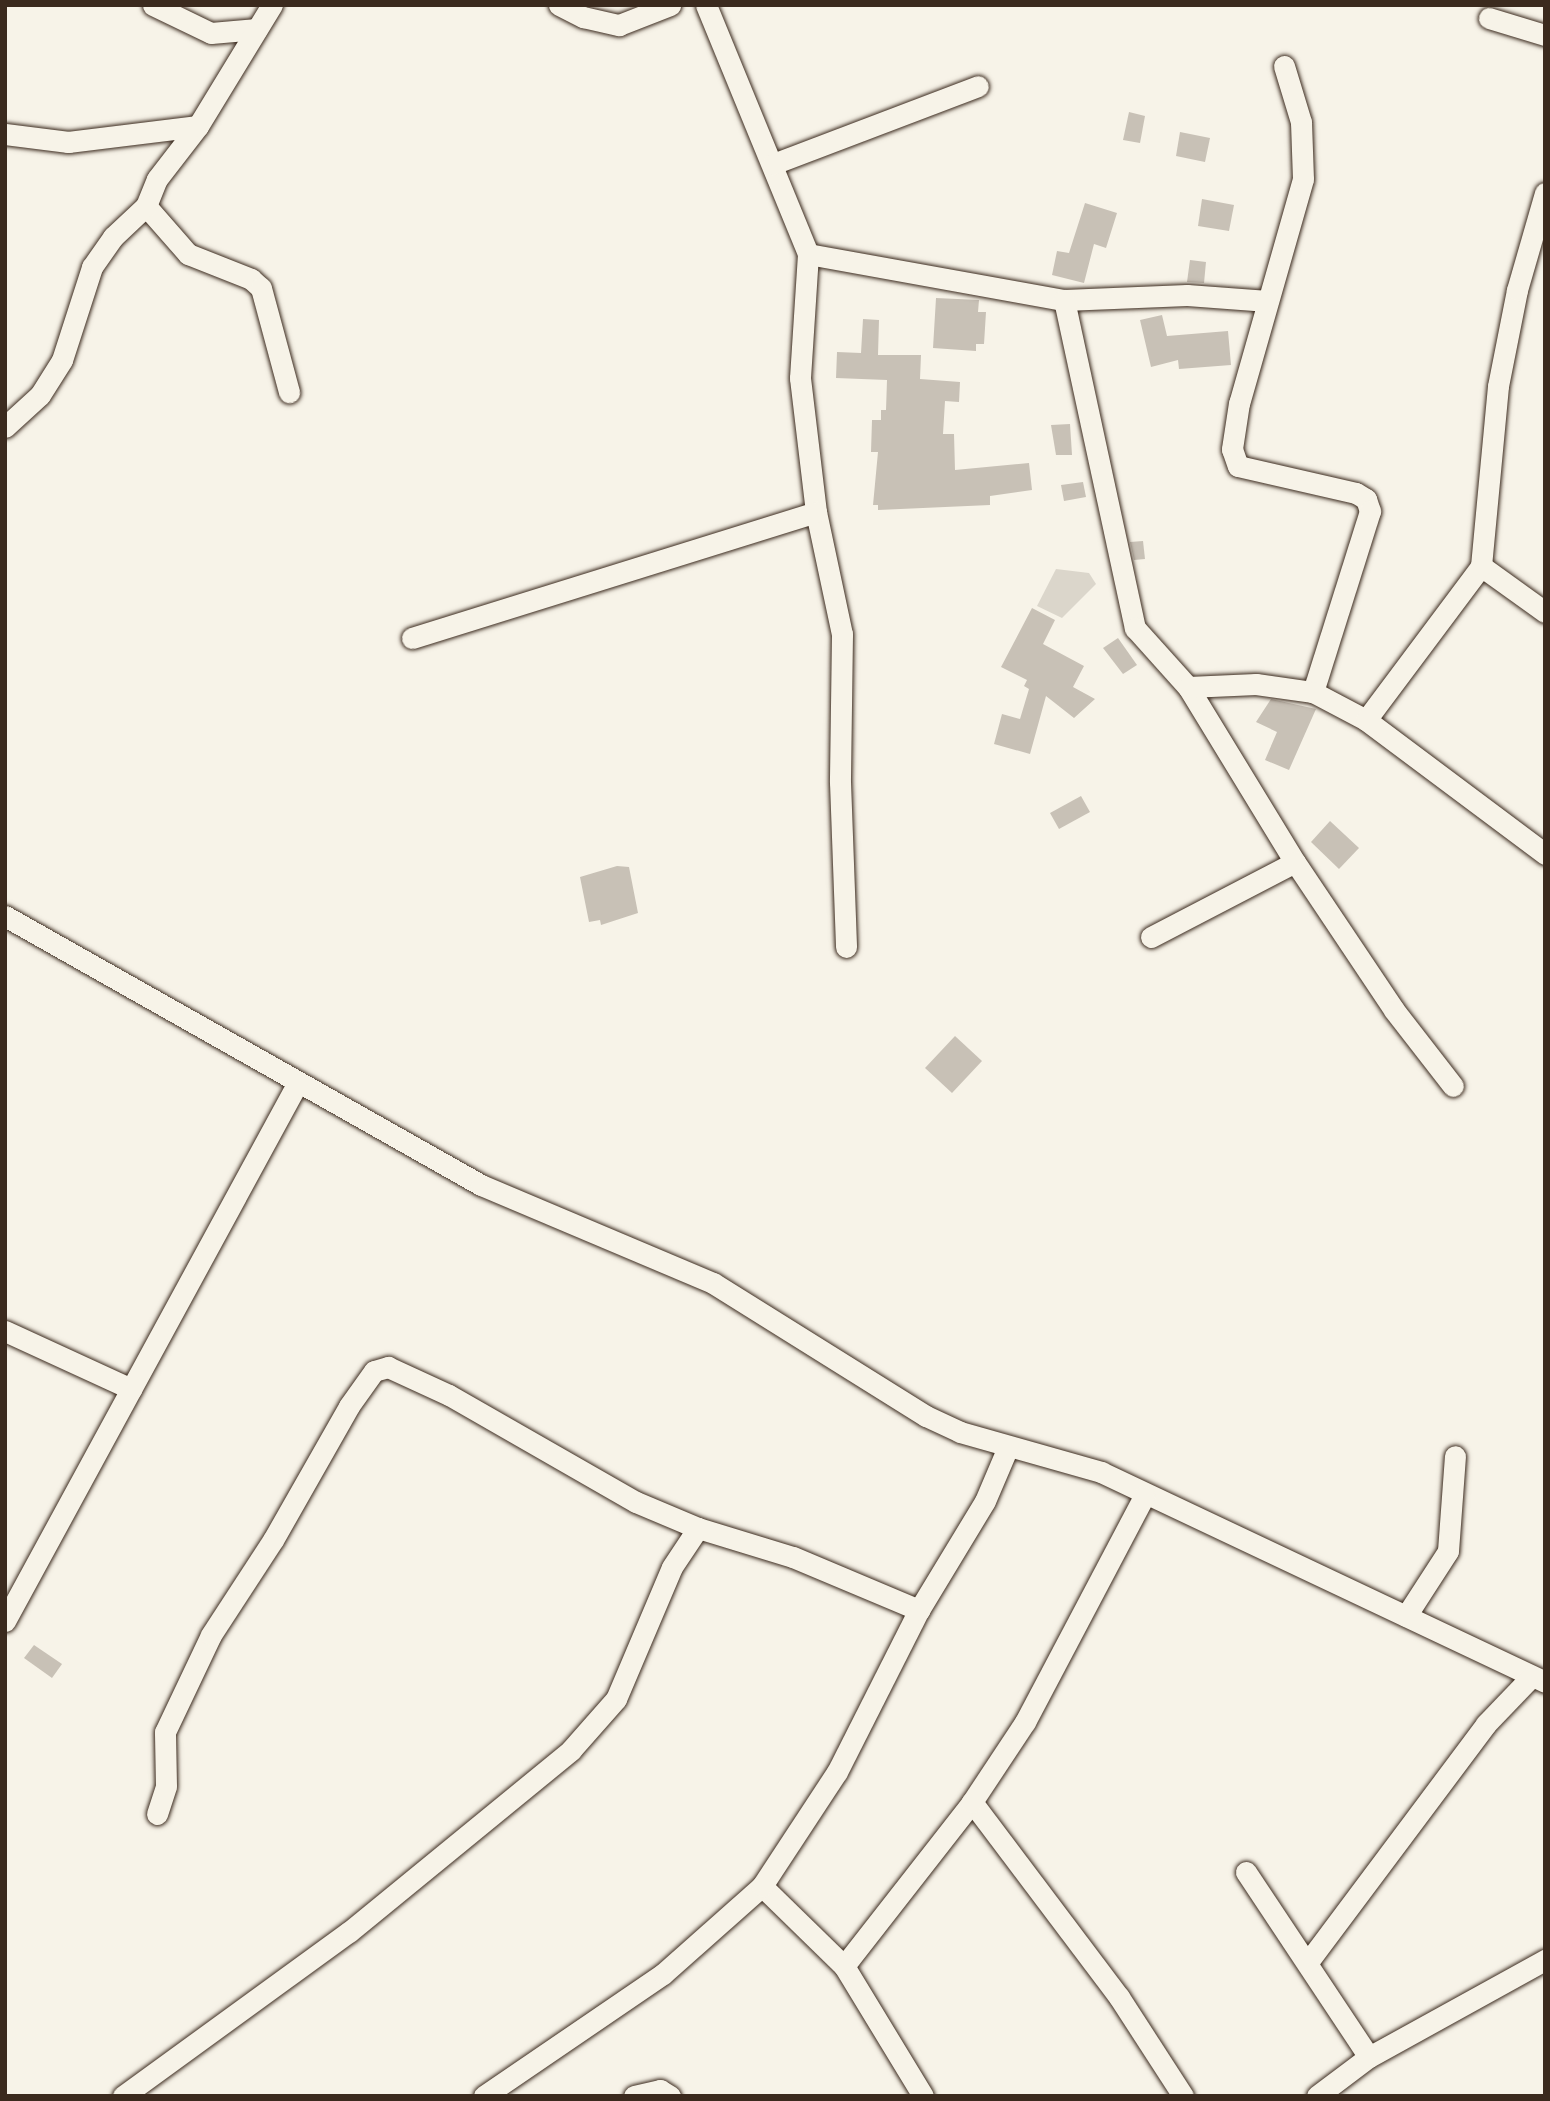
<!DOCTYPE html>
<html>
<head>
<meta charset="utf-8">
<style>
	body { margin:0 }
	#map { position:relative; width:1550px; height:2101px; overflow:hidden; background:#f7f3e8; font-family:"Gochi Hand",sans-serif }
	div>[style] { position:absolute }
	.green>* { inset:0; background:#dbd6cb }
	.building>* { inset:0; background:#c8c1b6 }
	.roads { filter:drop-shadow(0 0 2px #3b2a1e) drop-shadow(0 0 2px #3b2a1e) }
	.street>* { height:21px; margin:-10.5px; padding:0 10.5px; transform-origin:10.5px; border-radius:10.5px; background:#f7f3e8 }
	span { translate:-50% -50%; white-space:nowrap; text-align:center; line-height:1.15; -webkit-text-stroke:5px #f7f3e8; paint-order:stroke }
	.frame { position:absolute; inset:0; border:7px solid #3b2a1e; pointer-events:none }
</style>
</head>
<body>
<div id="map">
	<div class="green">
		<i style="clip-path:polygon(1056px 569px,1089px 573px,1096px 584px,1062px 618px,1037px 606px)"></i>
	</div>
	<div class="building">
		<i style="clip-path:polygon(1129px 112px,1145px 116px,1140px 143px,1123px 140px)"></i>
		<i style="clip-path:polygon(1180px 132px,1210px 138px,1205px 162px,1176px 156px)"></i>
		<i style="clip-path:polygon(1202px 199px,1234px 205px,1229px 231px,1198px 226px)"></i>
		<i style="clip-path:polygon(1085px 203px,1117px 213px,1106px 248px,1094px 244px,1084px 283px,1052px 275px,1057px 251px,1069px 253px)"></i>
		<i style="clip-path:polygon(1190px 260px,1206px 262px,1204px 283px,1187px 282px)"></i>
		<i style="clip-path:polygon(936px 298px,979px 300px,978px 312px,986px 312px,984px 344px,976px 344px,976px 351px,933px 348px)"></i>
		<i style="clip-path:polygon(1162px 315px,1167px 336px,1228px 331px,1231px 365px,1179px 369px,1178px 360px,1151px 367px,1140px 320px)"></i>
		<i style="clip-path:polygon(863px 319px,879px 320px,878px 355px,921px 355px,920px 379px,960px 382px,959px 402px,945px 401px,943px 434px,954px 434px,955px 470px,1029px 463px,1032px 490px,990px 496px,990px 505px,878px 510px,878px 505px,873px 505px,878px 452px,871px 452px,872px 420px,881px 420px,881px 410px,886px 410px,887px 380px,836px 378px,837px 352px,861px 353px)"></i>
		<i style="clip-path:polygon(1070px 424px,1072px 455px,1056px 455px,1051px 425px)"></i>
		<i style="clip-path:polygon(1083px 482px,1086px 497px,1064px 501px,1061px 485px)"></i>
		<i style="clip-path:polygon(1143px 541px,1145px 559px,1134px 560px,1130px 542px)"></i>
		<i style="clip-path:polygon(1032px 608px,1055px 620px,1043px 644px,1084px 666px,1073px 687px,1095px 699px,1074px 718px,1046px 696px,1030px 754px,994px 744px,1002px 714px,1020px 719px,1029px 689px,1024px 686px,1027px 680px,1001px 667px)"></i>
		<i style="clip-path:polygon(1118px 638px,1137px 665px,1123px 674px,1103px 648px)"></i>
		<i style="clip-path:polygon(1271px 699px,1316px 709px,1289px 770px,1265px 760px,1277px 732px,1256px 722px)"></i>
		<i style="clip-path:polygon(1081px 796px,1090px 812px,1059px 829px,1050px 813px)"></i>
		<i style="clip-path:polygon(1330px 821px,1359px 848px,1339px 869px,1311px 842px)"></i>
		<i style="clip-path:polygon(617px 866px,629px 867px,638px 913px,601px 925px,600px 920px,589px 922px,580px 877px)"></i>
		<i style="clip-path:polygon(955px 1036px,982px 1061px,952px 1093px,925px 1068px)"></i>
		<i style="clip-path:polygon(34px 1645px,62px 1664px,52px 1678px,24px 1658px)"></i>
	</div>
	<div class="roads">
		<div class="street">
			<i style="left:153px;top:5px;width:64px;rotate:25.8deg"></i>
			<i style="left:211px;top:33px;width:46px;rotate:-5deg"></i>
			<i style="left:559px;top:5px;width:27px;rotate:27deg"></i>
			<i style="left:583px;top:17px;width:37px;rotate:13deg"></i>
			<i style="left:619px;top:25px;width:55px;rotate:-21.4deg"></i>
			<i style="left:706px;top:5px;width:269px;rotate:67.7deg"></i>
			<i style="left:808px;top:254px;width:124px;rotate:93.7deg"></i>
			<i style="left:800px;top:378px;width:135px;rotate:83.2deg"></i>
			<i style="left:816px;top:512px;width:125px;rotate:78deg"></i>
			<i style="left:842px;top:634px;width:148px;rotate:90.8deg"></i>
			<i style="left:840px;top:782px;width:165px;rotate:87.9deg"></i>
			<i style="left:1489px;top:18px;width:59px;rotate:16.9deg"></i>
			<i style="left:1284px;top:66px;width:59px;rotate:73.1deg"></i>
			<i style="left:1301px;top:122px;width:57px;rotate:88deg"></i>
			<i style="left:1303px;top:179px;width:233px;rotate:105.9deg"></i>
			<i style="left:1239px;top:403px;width:47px;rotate:98.7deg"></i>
			<i style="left:1232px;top:449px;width:18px;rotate:71deg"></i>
			<i style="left:1238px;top:466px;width:121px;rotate:12.9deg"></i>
			<i style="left:1356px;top:493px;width:12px;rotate:31deg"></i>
			<i style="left:1366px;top:499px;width:13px;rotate:72deg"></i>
			<i style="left:1370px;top:511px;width:190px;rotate:107.5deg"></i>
			<i style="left:5px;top:134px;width:64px;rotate:7.2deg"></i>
			<i style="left:68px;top:142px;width:131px;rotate:-7deg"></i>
			<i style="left:773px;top:164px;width:219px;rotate:-20.8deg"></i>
			<i style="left:146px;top:206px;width:64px;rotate:48.8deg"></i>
			<i style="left:188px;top:254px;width:68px;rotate:21.6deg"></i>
			<i style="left:251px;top:279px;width:13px;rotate:42deg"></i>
			<i style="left:261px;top:288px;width:108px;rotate:74.9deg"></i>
			<i style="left:808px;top:254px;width:260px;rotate:10.2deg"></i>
			<i style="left:1064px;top:300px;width:123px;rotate:-2.3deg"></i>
			<i style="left:1187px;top:295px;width:81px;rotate:4.2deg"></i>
			<i style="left:1064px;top:300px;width:336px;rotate:77.8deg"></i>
			<i style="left:1135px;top:628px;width:79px;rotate:48.1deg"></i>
			<i style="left:1188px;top:687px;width:205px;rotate:58.6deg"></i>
			<i style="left:1295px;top:862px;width:178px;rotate:56.2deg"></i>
			<i style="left:1394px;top:1010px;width:96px;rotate:52.2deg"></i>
			<i style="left:5px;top:427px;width:47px;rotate:-42.4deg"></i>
			<i style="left:40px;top:395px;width:41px;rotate:-57.8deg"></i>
			<i style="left:62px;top:360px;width:98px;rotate:-72.1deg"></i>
			<i style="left:92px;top:267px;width:37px;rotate:-55deg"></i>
			<i style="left:113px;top:237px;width:45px;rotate:-43.2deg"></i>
			<i style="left:146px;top:206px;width:29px;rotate:-68deg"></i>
			<i style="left:157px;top:179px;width:67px;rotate:-52.3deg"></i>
			<i style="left:198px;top:126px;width:142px;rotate:-58.6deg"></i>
			<i style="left:1481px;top:566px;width:79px;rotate:35.7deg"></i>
			<i style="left:412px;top:638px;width:423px;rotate:-17.3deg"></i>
			<i style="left:1188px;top:687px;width:68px;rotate:-2.5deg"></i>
			<i style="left:1256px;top:684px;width:58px;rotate:8deg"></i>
			<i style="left:1313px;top:692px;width:60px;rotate:27.8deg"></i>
			<i style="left:1366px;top:720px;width:224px;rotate:36.8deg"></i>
			<i style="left:1366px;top:720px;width:192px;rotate:-53.2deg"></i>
			<i style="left:1481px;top:566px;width:181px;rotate:-84.6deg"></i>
			<i style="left:1498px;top:386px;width:98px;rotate:-78.8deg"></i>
			<i style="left:1517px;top:290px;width:101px;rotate:-73.9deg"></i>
			<i style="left:5px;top:916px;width:547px;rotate:29.47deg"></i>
			<i style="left:481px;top:1185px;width:252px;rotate:22.9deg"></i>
			<i style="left:713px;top:1283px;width:251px;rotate:32deg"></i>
			<i style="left:926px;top:1416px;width:38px;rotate:25deg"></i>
			<i style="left:960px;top:1432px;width:147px;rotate:15.8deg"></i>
			<i style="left:1101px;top:1472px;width:491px;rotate:25.3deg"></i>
			<i style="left:1151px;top:937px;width:162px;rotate:-27.5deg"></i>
			<i style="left:5px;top:1331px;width:139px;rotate:24.7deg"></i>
			<i style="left:1406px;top:1616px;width:77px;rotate:-57.1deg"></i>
			<i style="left:1448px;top:1551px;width:95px;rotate:-85.8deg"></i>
			<i style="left:5px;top:1621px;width:611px;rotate:-61.46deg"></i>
			<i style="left:972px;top:1802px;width:244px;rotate:53deg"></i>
			<i style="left:1119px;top:1997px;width:118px;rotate:57.1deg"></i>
			<i style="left:157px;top:1814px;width:29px;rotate:-72deg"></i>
			<i style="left:166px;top:1786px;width:54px;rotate:-91.1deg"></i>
			<i style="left:165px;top:1732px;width:107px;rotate:-64.6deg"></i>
			<i style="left:211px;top:1635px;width:113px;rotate:-56.9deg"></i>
			<i style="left:273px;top:1540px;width:154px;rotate:-60.4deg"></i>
			<i style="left:349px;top:1406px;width:43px;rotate:-54.5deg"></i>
			<i style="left:374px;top:1371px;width:15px;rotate:-16deg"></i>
			<i style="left:388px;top:1367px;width:67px;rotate:24.7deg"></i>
			<i style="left:449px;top:1395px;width:215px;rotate:29.8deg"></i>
			<i style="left:636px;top:1502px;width:67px;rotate:22.8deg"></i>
			<i style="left:698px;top:1528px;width:99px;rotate:17deg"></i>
			<i style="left:793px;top:1557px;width:137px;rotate:22.8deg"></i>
			<i style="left:1246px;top:1872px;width:222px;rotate:56.4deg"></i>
			<i style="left:762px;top:1886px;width:115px;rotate:44.3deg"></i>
			<i style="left:844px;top:1966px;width:152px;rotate:58.7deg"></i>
			<i style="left:1308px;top:1962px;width:297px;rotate:-53.2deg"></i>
			<i style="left:1486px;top:1724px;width:66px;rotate:-46.2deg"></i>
			<i style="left:844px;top:1966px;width:208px;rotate:-52deg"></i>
			<i style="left:972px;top:1802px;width:96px;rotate:-56.5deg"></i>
			<i style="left:1025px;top:1722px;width:255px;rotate:-62.2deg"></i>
			<i style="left:123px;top:2096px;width:279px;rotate:-36deg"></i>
			<i style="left:349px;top:1932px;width:287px;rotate:-39.3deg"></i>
			<i style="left:571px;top:1750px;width:68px;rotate:-48.6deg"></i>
			<i style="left:616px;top:1699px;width:143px;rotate:-67deg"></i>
			<i style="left:672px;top:1567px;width:47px;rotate:-56.3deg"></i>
			<i style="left:484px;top:2096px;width:217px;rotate:-34.3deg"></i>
			<i style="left:663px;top:1974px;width:132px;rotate:-41.6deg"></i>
			<i style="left:762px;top:1886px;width:136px;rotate:-56.7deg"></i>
			<i style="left:837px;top:1772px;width:182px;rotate:-63.2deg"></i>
			<i style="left:919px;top:1610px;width:127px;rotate:-58.8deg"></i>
			<i style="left:985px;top:1501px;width:59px;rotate:-66.9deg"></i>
			<i style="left:634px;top:2096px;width:27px;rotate:-13deg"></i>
			<i style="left:660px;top:2090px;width:12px;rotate:31deg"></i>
			<i style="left:1317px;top:2096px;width:65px;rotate:-36.9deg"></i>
			<i style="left:1369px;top:2057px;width:201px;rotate:-28.9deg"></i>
		</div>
	</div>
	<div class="frame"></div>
</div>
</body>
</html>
